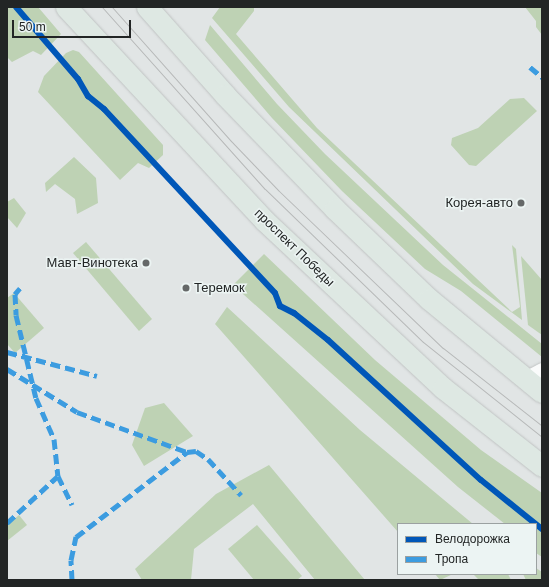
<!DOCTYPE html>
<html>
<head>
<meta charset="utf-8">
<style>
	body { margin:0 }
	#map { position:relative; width:549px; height:587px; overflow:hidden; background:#e1e5e5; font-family:Helvetica,sans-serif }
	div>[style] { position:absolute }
	.green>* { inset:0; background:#bed2b4 }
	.roads { filter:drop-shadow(0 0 1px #c0c3c3) drop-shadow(0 0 1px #c0c3c3) }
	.street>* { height:13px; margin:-6.5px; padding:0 6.5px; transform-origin:6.5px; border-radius:6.5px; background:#fafbfb }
	.primary>* { height:21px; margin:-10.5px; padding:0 10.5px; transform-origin:10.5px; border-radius:10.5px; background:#dee8e3 }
	.tram>* { height:1px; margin:-0.5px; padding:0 0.5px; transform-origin:0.5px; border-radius:0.5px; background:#b6b8b8 }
	.quiet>* { height:5px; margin-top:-2.5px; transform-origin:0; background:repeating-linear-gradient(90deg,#3c9ce0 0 10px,transparent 0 15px) }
	.cycleway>* { height:6px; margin:-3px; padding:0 3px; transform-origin:3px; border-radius:3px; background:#0057b8 }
	.dots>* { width:11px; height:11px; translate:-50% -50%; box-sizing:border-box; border:2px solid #ecf4f3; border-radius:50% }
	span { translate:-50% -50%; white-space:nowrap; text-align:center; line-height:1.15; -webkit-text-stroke:3px #ecf4f3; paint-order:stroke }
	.poi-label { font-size:13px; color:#222525 }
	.right { translate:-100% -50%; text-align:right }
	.left { translate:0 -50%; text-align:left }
	.street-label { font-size:13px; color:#222525 }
	.frame { position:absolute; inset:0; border:8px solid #222525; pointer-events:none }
	.legend { position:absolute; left:397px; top:523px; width:140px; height:52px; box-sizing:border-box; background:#ecf4f3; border:1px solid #9ba1a1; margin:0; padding:5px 7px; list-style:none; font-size:12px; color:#222525 }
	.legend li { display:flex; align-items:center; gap:8px; height:20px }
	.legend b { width:20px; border:1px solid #9ba1a1 }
	.scale { position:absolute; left:12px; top:20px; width:119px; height:18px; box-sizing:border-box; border:2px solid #222525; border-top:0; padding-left:5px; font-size:12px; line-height:14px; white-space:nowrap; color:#222525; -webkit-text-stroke:3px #ecf4f3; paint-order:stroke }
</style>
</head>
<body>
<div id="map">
	<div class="green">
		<i style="clip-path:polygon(7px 7px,38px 7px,61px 34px,41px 55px,33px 51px,12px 62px,7px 57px)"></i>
		<i style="clip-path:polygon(220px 7px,254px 7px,254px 11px,236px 34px,317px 128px,512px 312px,520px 307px,512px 245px,516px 249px,522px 320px,473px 284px,289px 107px,212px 18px)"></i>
		<i style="clip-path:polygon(525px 7px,542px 7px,542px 35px,536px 27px,536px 21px)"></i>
		<i style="clip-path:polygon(210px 25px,277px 104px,325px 154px,443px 265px,542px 344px,542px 357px,461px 291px,425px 269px,342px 191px,272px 118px,205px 40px)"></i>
		<i style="clip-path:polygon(73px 50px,79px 52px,163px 145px,163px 155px,149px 168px,138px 163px,120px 180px,38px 92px,44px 76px,66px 53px)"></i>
		<i style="clip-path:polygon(524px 98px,537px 111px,476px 166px,469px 165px,451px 145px,452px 138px,478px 128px,510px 99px)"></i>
		<i style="clip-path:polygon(74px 157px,96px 178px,98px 203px,77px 214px,75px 199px,55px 184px,46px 192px,45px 183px)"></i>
		<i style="clip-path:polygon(14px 198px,26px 213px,17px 228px,7px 217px,7px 202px)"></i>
		<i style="clip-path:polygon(86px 242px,152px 319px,139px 331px,73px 253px)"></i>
		<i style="clip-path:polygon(264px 254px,375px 360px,481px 450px,542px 493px,542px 557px,536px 553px,536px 524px,505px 524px,458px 487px,233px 285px)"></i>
		<i style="clip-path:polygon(521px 256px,542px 280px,542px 335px,528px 325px)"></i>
		<i style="clip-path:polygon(14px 293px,44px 328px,15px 353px,7px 344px,7px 298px)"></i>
		<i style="clip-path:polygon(227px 307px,360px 430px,473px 524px,398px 524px,398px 532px,215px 324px)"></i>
		<i style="clip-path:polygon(164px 403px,193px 436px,144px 466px,132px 445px,145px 408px)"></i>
		<i style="clip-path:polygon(269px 465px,365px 580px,315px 580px,253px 504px,194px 549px,191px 580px,142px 580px,135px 569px,216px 494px)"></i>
		<i style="clip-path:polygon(19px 515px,27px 525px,7px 541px,7px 525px)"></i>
		<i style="clip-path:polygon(257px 525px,302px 576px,297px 580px,254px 580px,228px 549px)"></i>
		<i style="clip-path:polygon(536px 568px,542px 572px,542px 580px,526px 580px,523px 574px,536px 574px)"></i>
		<i style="clip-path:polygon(435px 574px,453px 574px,440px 580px)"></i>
		<i style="clip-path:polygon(473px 574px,508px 574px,511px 580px,479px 580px)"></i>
	</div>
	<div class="roads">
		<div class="street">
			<i style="left:525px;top:378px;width:19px;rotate:-28deg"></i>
		</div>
		<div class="primary">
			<i style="left:66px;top:7px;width:292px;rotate:47.1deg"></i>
			<i style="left:265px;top:221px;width:244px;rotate:43.2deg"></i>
			<i style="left:443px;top:388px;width:126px;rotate:38.2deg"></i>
			<i style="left:147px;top:7px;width:118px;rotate:48.4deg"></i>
			<i style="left:225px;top:95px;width:158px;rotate:46deg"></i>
			<i style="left:335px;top:209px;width:130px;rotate:43.8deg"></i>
			<i style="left:429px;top:299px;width:146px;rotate:39.5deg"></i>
		</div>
	</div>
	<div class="tram">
		<i style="left:102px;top:7px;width:244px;rotate:48.2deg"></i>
		<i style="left:265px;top:189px;width:220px;rotate:44.1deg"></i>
		<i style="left:423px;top:342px;width:152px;rotate:38.6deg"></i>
		<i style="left:112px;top:7px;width:179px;rotate:48.4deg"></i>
		<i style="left:231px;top:141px;width:69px;rotate:46.2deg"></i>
		<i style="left:279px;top:191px;width:227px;rotate:43.8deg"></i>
		<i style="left:443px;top:348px;width:126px;rotate:38.2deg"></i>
	</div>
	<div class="quiet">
		<i style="left:530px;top:67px;width:16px;rotate:40deg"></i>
		<i style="left:20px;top:288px;width:8px;rotate:130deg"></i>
		<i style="left:15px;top:294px;width:21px;rotate:87deg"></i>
		<i style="left:16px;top:315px;width:85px;rotate:76.5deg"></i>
		<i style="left:36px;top:398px;width:45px;rotate:66.3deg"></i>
		<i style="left:54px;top:439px;width:37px;rotate:84deg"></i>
		<i style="left:58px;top:476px;width:32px;rotate:64deg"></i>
		<i style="left:7px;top:352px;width:93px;rotate:14.9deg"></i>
		<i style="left:7px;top:369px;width:82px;rotate:31.6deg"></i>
		<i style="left:77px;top:412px;width:117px;rotate:20deg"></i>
		<i style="left:7px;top:523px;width:69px;rotate:-42.7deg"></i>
		<i style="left:72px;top:580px;width:20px;rotate:-93deg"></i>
		<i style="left:71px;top:560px;width:24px;rotate:-78deg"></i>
		<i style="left:76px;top:537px;width:140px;rotate:-37.4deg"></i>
		<i style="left:187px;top:452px;width:9px;rotate:-6deg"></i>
		<i style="left:196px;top:451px;width:14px;rotate:34deg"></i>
		<i style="left:208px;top:459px;width:49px;rotate:47.5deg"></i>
	</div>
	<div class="cycleway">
		<i style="left:16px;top:7px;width:95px;rotate:49.3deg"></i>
		<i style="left:78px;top:79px;width:20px;rotate:60deg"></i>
		<i style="left:88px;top:96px;width:21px;rotate:39deg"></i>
		<i style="left:104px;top:109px;width:251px;rotate:47.1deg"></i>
		<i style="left:275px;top:293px;width:14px;rotate:69deg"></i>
		<i style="left:280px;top:306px;width:16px;rotate:27deg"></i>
		<i style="left:294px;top:313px;width:43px;rotate:38.5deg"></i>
		<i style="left:328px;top:340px;width:207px;rotate:42.5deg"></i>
		<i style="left:481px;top:480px;width:78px;rotate:38.8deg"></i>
	</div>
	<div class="dots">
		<i style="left:521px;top:203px;background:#656868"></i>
		<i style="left:146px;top:263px;background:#656868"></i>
		<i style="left:186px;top:288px;background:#656868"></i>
	</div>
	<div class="poi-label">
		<span class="right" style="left:513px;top:203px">Корея-авто</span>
		<span class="right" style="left:138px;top:263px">Мавт-Винотека</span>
		<span class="left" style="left:194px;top:288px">Теремок</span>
	</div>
	<div class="street-label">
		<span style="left:294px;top:248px;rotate:44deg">проспект Победы</span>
	</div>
	<div class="frame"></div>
	<ul class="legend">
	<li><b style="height:5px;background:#0057b8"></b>Велодорожка</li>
	<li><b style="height:5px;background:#3c9ce0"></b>Тропа</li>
	</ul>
	<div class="scale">50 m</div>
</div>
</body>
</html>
